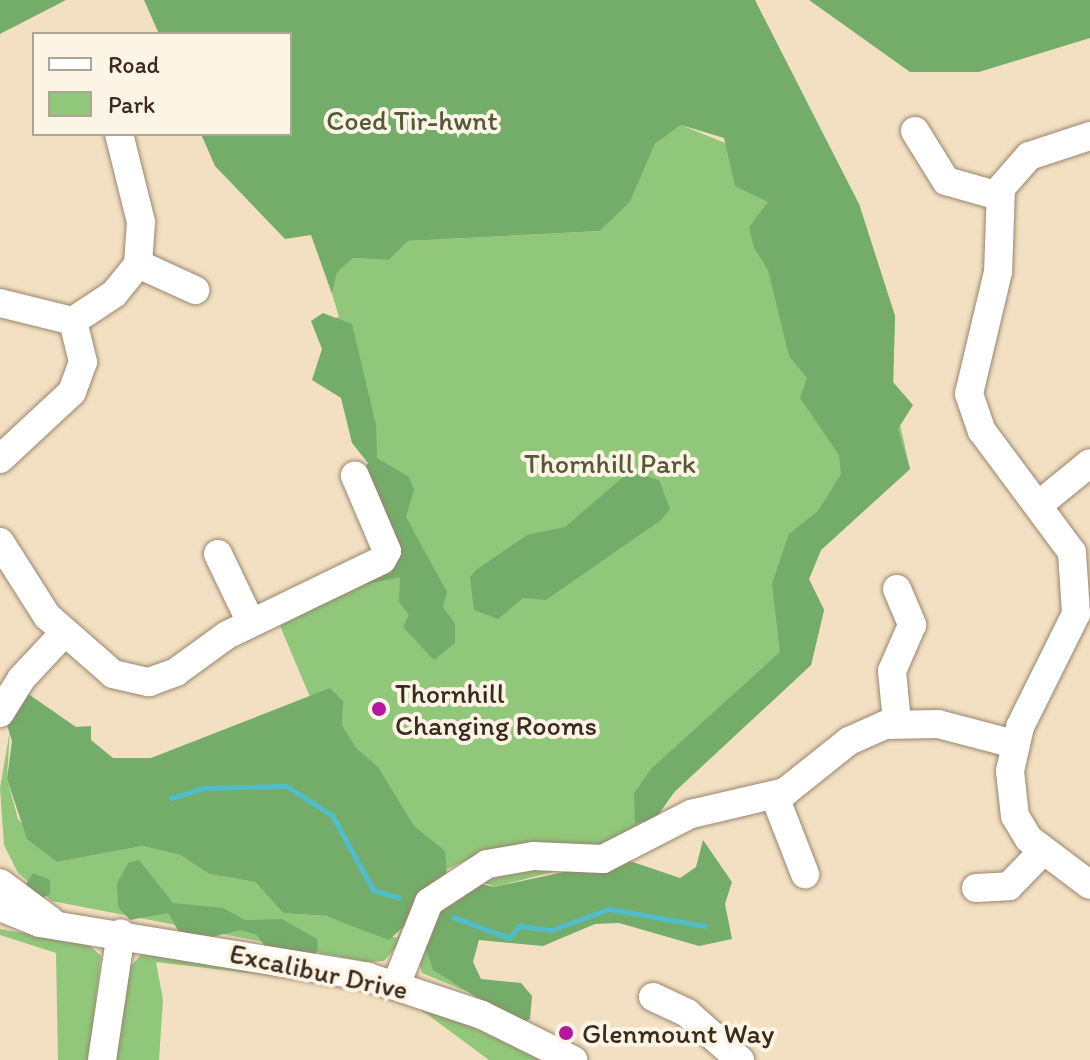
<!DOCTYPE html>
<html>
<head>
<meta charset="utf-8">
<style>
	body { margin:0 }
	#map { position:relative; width:1090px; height:1060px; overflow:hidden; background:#f3e0c2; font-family:Itim,sans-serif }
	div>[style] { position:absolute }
	.green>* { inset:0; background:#91c77a }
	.forest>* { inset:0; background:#74ac6a }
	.stream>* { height:5px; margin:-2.5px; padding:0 2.5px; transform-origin:2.5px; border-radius:2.5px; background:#51bdcb }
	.roads { filter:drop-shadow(0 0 2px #978570) drop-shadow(0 0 2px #978570) }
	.minor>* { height:28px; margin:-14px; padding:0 14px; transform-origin:14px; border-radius:14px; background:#fff }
	.dots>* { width:22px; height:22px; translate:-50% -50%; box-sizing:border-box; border:4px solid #fcf5e5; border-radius:50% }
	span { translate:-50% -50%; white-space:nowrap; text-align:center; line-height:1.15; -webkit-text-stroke:8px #fcf5e5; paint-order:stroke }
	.park-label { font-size:28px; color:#55593a }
	.poi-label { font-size:28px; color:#3b2a1e }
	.left { translate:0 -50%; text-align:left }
	.street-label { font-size:28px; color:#3b2a1e }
	.legend { position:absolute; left:32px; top:32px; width:260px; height:104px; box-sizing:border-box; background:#fcf5e5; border:2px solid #afa495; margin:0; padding:10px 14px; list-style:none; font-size:24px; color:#3b2a1e }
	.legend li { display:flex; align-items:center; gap:16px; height:40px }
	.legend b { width:40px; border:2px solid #afa495 }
</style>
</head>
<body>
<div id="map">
	<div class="green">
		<i style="clip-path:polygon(681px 125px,848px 193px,859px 204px,895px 316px,893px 393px,910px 469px,821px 550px,809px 579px,824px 610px,811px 665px,636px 828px,598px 846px,478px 855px,438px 873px,313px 704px,280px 626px,401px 561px,330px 319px,339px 317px,332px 294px,337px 273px,353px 258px,389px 260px,408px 241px,600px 231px,630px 202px,655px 144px)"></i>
		<i style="clip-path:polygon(10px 730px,7px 779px,18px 819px,57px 862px,143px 846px,180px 855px,209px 874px,255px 882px,283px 913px,325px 916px,397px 938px,404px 922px,396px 947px,384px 961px,367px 962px,52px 901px,18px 873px,4px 845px,0 788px)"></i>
		<i style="clip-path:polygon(540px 869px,557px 871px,494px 887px,481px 881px)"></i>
		<i style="clip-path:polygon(0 929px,88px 944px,101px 956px,89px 1060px,58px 1060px,56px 953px,0 935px)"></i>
		<i style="clip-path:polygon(428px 931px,447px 979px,480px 997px,422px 973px,418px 958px)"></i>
		<i style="clip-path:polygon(141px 955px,149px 954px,276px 976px,156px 962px,163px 1000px,159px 1060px,115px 1060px,130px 967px)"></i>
		<i style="clip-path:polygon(420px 1009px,466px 1024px,500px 1040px,540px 1060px,489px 1060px)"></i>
	</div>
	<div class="forest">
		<i style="clip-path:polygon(0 0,66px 0,0 34px)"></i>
		<i style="clip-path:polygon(144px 0,755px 0,859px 204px,895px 316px,893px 382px,913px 405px,898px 429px,910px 469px,821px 550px,809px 579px,824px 610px,811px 665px,675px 791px,654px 821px,635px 823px,634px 793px,652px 768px,780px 652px,772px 584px,789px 534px,818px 511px,841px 474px,839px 455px,800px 398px,807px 378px,789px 356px,768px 270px,754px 248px,749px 227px,768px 202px,735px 186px,724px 138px,681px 125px,655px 144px,630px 202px,600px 231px,408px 241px,389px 260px,353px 258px,337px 273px,332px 294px,311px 235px,285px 239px,215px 166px,201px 134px,290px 134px,290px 34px,159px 34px)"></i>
		<i style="clip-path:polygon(809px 0,1090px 0,1090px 38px,979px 72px,910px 72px)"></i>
		<i style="clip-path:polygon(323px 313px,352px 324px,376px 425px,377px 458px,409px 477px,414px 490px,406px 517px,447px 592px,443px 607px,455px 624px,455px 643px,434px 660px,403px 627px,409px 615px,399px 602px,400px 577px,353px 587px,381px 567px,361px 473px,368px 463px,352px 443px,341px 398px,312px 380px,322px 349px,311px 321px)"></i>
		<i style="clip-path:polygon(629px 472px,659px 480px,670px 509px,661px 520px,546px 600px,523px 598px,498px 619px,474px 610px,470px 577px,476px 570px,527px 535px,565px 527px)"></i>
		<i style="clip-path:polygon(330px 688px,343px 701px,342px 725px,356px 748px,378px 767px,414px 826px,445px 851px,447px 876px,494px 887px,624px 859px,680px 878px,696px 867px,703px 840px,732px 882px,725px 904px,732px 939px,699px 946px,619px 923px,595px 924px,543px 946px,479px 940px,473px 962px,481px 979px,521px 983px,532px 996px,530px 1019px,519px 1024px,433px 970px,415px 916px,389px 940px,326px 916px,283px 913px,255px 882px,209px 874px,180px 855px,143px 846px,57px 862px,27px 839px,7px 779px,12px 741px,4px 715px,27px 693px,76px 727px,91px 726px,91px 740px,113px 758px,151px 758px)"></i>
		<i style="clip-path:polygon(139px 860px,173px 903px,223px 908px,245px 920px,282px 919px,317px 939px,318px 948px,314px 956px,267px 949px,257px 935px,240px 930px,212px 937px,179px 932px,168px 913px,130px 920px,118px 907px,117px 884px,128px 863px)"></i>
		<i style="clip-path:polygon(33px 873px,50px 880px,50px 894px,37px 901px,25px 886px)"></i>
	</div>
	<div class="stream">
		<i style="left:171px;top:798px;width:34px;rotate:-17deg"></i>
		<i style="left:203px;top:788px;width:83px;rotate:-1.4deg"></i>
		<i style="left:286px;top:786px;width:54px;rotate:32.2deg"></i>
		<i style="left:332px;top:815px;width:85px;rotate:61.3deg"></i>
		<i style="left:373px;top:890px;width:27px;rotate:17deg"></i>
		<i style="left:453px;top:917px;width:60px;rotate:20.6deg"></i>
		<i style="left:509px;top:938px;width:16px;rotate:-50deg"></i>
		<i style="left:519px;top:926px;width:32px;rotate:7deg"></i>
		<i style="left:551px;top:930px;width:62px;rotate:-19.9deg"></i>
		<i style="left:609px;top:909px;width:97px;rotate:10deg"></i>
	</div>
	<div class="roads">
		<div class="minor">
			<i style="left:915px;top:131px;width:59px;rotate:58.2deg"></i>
			<i style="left:946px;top:181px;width:55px;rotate:15.8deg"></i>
			<i style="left:1090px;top:136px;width:64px;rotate:161.8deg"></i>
			<i style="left:1029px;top:156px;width:43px;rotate:131.2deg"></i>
			<i style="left:1001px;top:188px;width:84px;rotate:92deg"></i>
			<i style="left:998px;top:272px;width:125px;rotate:103.4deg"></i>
			<i style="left:969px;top:394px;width:39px;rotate:71deg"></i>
			<i style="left:982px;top:431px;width:151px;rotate:53.4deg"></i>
			<i style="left:1072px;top:552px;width:62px;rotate:86.3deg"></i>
			<i style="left:1076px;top:614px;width:126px;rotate:116.4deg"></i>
			<i style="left:1020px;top:727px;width:45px;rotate:102.8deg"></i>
			<i style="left:1010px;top:771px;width:45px;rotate:83.7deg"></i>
			<i style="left:1015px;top:816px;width:27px;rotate:59deg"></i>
			<i style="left:1029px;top:839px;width:76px;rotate:37deg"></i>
			<i style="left:138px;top:264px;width:63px;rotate:24.5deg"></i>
			<i style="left:0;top:303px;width:75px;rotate:13.9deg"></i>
			<i style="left:73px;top:321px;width:49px;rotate:-33.4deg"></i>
			<i style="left:114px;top:294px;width:38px;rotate:-51deg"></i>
			<i style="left:138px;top:264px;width:42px;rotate:-85.9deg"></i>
			<i style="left:141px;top:222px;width:91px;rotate:-104deg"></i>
			<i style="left:0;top:459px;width:98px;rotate:-42.9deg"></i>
			<i style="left:72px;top:392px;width:32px;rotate:-70deg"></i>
			<i style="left:83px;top:362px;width:42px;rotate:-103.7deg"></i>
			<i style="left:1041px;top:503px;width:63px;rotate:-39.2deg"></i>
			<i style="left:0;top:542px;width:88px;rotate:57.6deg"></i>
			<i style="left:47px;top:616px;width:88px;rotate:41.3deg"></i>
			<i style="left:113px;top:674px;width:37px;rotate:13deg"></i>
			<i style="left:149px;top:682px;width:29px;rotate:-20deg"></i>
			<i style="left:176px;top:672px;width:63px;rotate:-36deg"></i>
			<i style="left:227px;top:635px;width:172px;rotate:-25.8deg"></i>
			<i style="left:382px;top:560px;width:10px;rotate:-61deg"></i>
			<i style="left:387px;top:551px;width:82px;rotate:-113.1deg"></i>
			<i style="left:218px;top:554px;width:76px;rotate:64.4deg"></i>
			<i style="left:897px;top:589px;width:39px;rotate:67deg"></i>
			<i style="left:912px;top:625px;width:50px;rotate:113.5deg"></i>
			<i style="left:892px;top:671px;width:51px;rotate:84.4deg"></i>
			<i style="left:0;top:713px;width:40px;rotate:-58deg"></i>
			<i style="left:21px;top:679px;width:64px;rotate:-46.9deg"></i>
			<i style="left:775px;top:797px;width:83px;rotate:68.7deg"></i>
			<i style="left:0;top:883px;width:64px;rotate:36.7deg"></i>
			<i style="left:976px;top:888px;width:33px;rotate:-3deg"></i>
			<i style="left:1009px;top:886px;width:46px;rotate:-45.9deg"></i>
			<i style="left:0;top:907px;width:43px;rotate:21.8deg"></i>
			<i style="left:40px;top:923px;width:332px;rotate:9.3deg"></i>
			<i style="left:368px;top:977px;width:120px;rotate:18.4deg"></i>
			<i style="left:482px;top:1015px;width:102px;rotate:26.3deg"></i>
			<i style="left:396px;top:985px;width:89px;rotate:-68.3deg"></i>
			<i style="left:429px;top:902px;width:69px;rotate:-33.2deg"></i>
			<i style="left:487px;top:864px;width:47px;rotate:-9.9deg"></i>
			<i style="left:533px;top:856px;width:70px;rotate:2.5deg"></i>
			<i style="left:603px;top:859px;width:99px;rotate:-27.1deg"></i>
			<i style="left:691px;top:814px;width:97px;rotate:-13.2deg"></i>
			<i style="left:785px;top:792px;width:82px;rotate:-38.6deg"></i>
			<i style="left:849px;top:741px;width:39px;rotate:-24deg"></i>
			<i style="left:885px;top:725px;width:53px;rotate:-1.1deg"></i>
			<i style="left:938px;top:724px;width:79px;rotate:14.7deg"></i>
			<i style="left:653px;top:997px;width:38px;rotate:25deg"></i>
			<i style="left:687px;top:1013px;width:71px;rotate:41.6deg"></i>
			<i style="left:102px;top:1060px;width:128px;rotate:-81.5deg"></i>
		</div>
	</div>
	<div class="dots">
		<i style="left:379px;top:709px;background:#b5179e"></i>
		<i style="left:566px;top:1033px;background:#b5179e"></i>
	</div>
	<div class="park-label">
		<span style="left:412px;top:120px">Coed Tir-hwnt</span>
		<span style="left:610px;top:463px">Thornhill Park</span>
	</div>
	<div class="poi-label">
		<span class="left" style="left:395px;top:709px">Thornhill<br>Changing Rooms</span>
		<span class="left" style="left:582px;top:1033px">Glenmount Way</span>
	</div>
	<div class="street-label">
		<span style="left:319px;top:971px;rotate:12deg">Excalibur Drive</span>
	</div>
	<ul class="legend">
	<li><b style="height:10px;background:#fff"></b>Road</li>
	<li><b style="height:22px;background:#91c77a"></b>Park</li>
	</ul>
</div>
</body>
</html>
